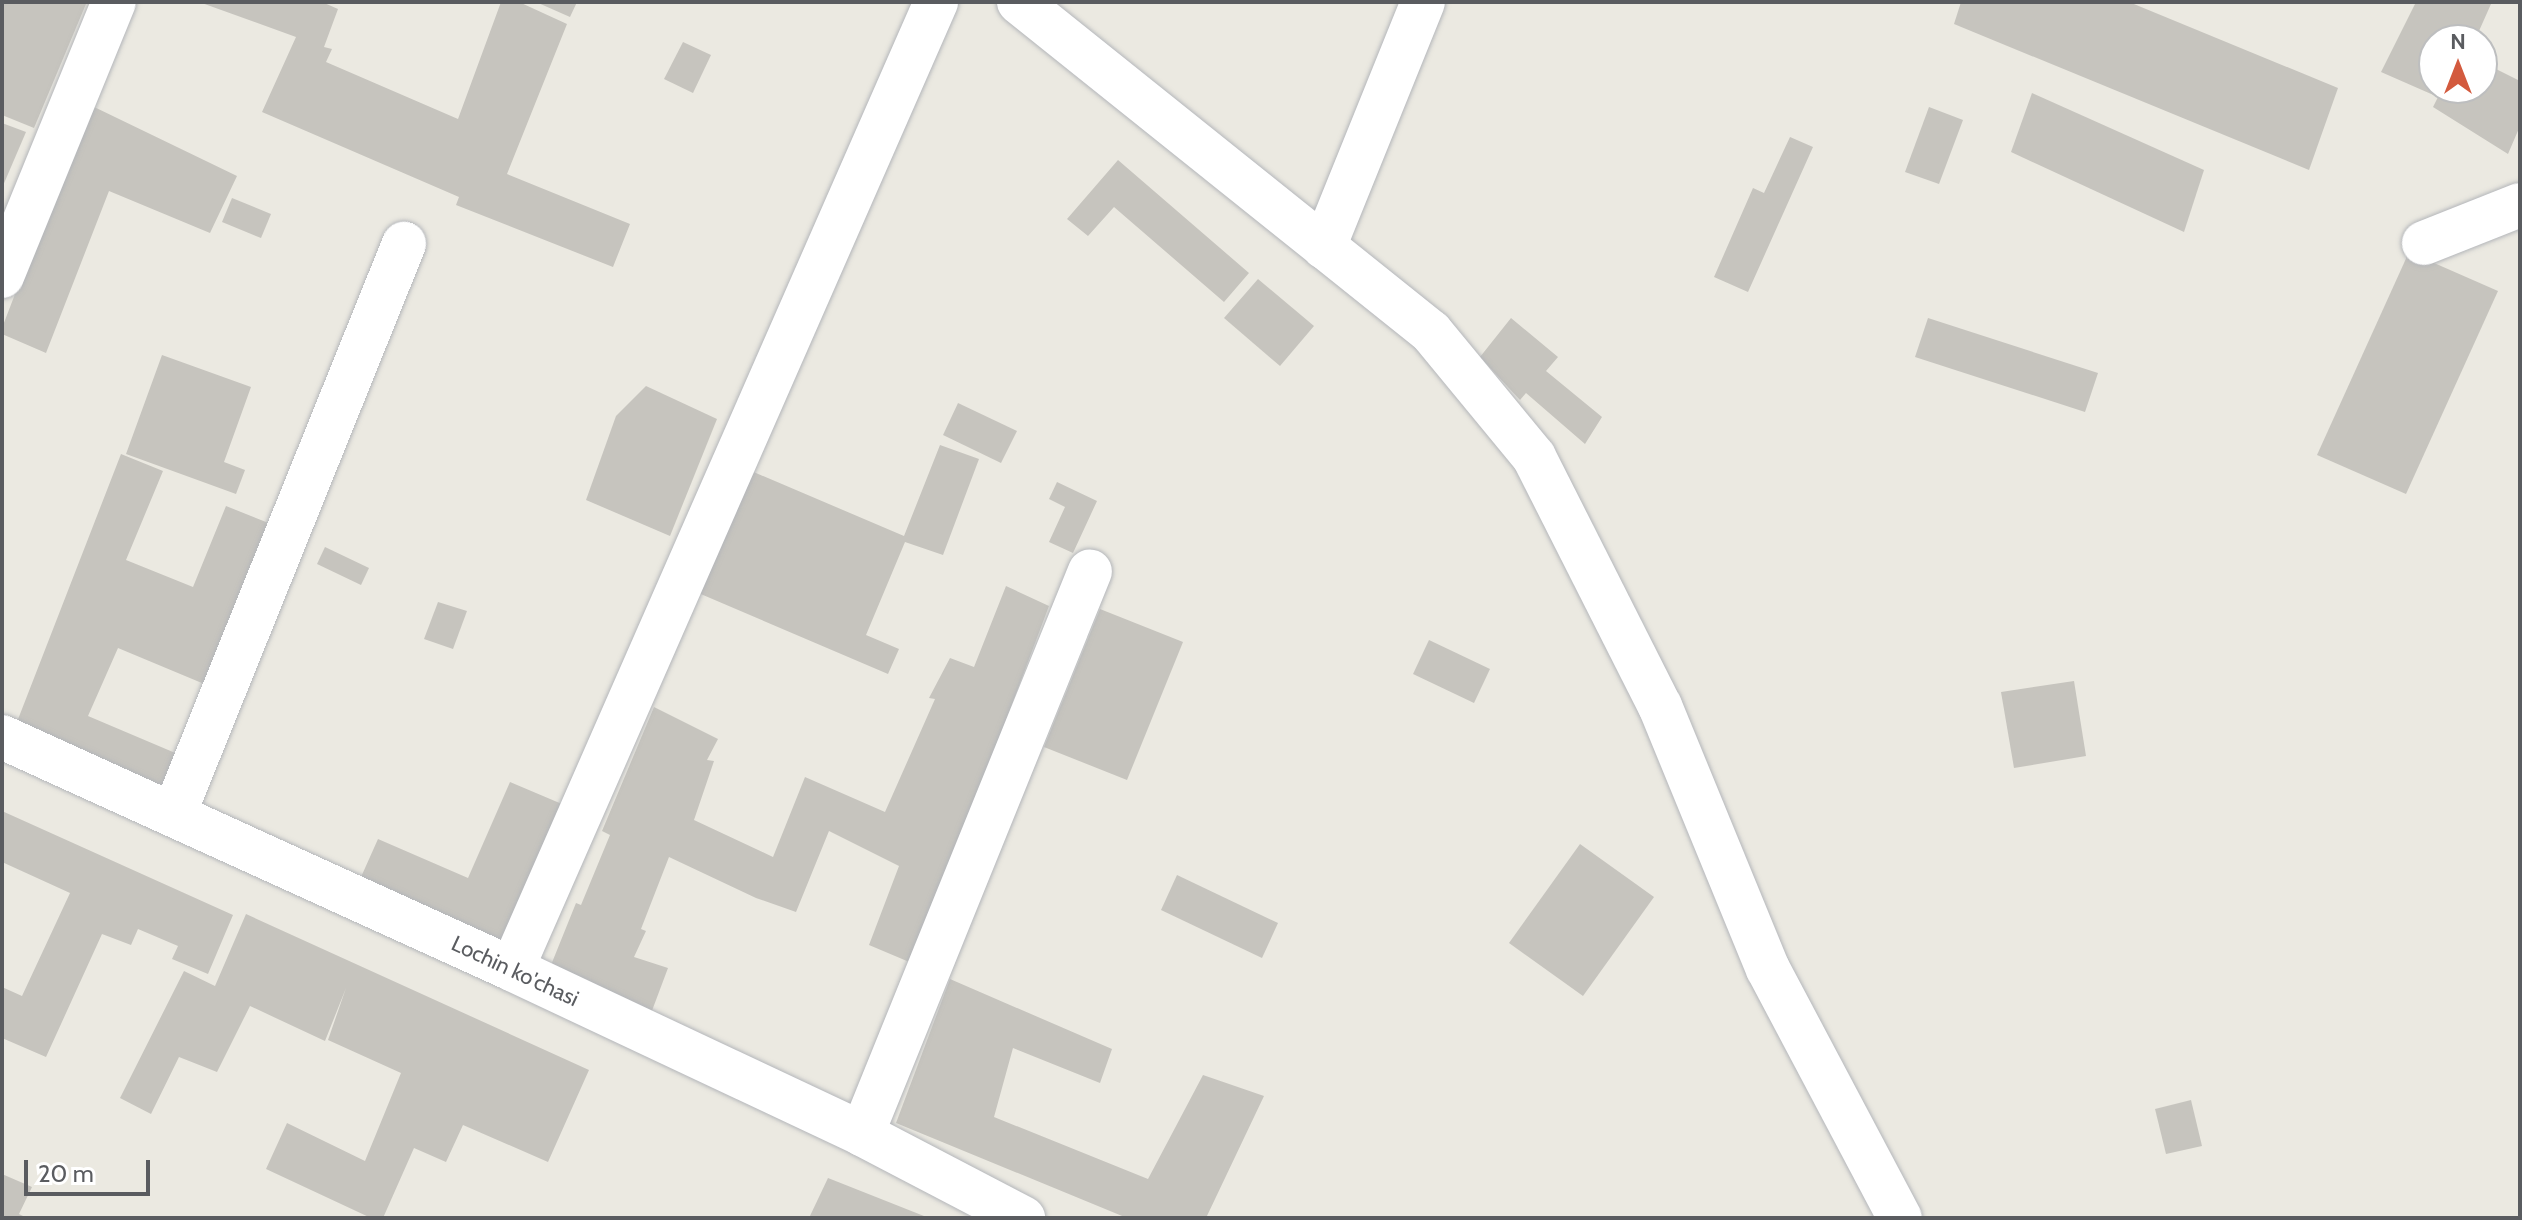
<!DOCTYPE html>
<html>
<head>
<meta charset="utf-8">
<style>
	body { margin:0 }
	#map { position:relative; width:2522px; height:1220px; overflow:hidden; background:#ebe9e1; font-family:Cabin,sans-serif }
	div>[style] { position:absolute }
	.building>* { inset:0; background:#c6c4be }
	.roads { filter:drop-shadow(0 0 2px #b4b6ba) drop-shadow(0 0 2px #b4b6ba) }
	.minor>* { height:44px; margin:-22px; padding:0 22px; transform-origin:22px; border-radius:22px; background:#fff }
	span { translate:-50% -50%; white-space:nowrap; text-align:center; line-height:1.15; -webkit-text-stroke:7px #fff; paint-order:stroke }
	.street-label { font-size:22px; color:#5a5c60 }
	.frame { position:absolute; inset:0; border:4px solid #5a5c60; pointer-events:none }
	.north { position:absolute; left:2418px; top:24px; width:80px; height:80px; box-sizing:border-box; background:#fff; border:2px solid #bdbebf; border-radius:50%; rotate:0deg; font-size:22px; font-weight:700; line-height:32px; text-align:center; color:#5a5c60 }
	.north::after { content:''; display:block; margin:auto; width:28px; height:36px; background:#d35a3e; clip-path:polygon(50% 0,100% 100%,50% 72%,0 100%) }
	.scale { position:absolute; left:24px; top:1160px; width:126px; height:36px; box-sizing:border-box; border:4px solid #5a5c60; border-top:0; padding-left:10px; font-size:24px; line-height:28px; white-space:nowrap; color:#5a5c60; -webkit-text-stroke:6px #fff; paint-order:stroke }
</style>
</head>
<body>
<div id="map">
	<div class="building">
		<i style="clip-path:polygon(2px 2px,86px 4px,34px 128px,2px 115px)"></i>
		<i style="clip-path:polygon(199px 2px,322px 2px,338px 9px,324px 47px,332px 49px,326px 62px,458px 119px,501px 2px,519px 2px,567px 24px,507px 174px,630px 224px,613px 267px,456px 205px,459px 197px,262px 112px,296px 37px)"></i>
		<i style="clip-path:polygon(536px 2px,577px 2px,570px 17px)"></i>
		<i style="clip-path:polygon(1961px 2px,2129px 2px,2338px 88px,2309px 170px,1954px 24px)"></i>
		<i style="clip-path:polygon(2416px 2px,2491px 4px,2475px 40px,2434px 40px,2434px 88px,2482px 88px,2482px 62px,2520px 81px,2520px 126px,2508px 154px,2433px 107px,2438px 97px,2381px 72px)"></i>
		<i style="clip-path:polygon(683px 42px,711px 55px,693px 93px,664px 79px)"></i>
		<i style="clip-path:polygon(2032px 93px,2204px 170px,2184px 232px,2011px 152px)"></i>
		<i style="clip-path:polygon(88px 104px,237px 176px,210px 233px,109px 191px,46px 353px,2px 334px,2px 328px)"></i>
		<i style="clip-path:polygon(1929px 107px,1963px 120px,1939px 184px,1905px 172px)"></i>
		<i style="clip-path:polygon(2px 123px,26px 132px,2px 188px)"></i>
		<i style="clip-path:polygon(1790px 137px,1813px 147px,1748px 292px,1714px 277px,1753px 188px,1764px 193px)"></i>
		<i style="clip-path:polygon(1118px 160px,1249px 273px,1224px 302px,1114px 207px,1088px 236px,1067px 219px)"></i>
		<i style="clip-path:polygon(232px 198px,271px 214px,261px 238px,222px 222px)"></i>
		<i style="clip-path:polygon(2409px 252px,2498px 291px,2406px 494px,2317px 455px)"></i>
		<i style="clip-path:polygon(1258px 279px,1314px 326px,1280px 366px,1224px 318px)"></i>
		<i style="clip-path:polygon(1511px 318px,1558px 357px,1546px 371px,1602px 417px,1585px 444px,1526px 393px,1520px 400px,1480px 357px)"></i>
		<i style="clip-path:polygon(1928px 318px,2098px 373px,2085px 412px,1915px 357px)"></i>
		<i style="clip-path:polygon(162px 355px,251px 387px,224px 462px,245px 470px,236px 494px,126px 454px)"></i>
		<i style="clip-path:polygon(646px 386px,717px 419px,670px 536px,586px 500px,616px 416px)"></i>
		<i style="clip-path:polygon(958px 403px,1017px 431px,1001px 463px,943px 435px)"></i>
		<i style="clip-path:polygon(940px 445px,979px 459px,943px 555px,905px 542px,866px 635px,899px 649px,888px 674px,696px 592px,749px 470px,904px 536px)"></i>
		<i style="clip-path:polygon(121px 454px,163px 471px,126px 560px,193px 587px,226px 506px,271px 524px,209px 686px,118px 648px,88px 716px,180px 755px,165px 790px,15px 727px)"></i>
		<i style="clip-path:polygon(1057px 482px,1097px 501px,1073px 553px,1049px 542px,1065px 507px,1049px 499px)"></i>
		<i style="clip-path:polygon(325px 547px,369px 568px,361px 585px,317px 564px)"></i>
		<i style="clip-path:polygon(1006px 586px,1049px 606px,914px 964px,869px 945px,899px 866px,829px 831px,796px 912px,756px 898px,669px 857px,641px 929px,646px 931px,634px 957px,668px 968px,650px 1016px,549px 970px,576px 903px,581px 905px,610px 835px,602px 831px,654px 707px,718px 739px,707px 760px,714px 761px,694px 820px,773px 857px,805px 777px,885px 812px,935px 699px,929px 698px,950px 658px,974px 667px)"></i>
		<i style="clip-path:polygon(438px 602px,467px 611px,453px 649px,424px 639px)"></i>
		<i style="clip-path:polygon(1100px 609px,1183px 642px,1127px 780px,1044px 747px)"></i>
		<i style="clip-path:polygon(1429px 640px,1490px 669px,1474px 703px,1413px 674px)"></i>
		<i style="clip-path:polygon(2074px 681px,2086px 756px,2014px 768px,2001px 692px)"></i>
		<i style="clip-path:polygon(510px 782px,569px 807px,507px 951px,357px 886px,378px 839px,468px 878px)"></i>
		<i style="clip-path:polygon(2px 811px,233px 915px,208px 974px,172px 959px,178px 946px,138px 929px,131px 945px,102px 934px,46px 1057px,2px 1038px,2px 987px,22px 996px,70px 893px,2px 862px)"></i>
		<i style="clip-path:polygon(1580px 844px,1654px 897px,1583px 996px,1509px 943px)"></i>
		<i style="clip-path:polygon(1177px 875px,1278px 923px,1262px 958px,1161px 910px)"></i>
		<i style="clip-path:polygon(246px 914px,589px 1070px,548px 1162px,463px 1125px,446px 1162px,414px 1148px,383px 1218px,371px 1218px,266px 1169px,287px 1123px,365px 1161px,401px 1073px,328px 1040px,346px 988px,325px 1041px,250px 1006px,217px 1072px,179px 1057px,151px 1114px,120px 1098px,184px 971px,215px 986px)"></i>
		<i style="clip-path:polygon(950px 979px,1112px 1049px,1100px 1083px,1013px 1048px,994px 1117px,1148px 1179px,1203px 1075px,1264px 1096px,1206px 1218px,1127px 1218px,896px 1123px)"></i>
		<i style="clip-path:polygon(2191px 1100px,2202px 1146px,2166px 1154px,2155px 1109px)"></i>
		<i style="clip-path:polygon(2px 1174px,32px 1187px,19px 1214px,27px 1218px,2px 1218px)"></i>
		<i style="clip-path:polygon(828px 1178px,929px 1218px,809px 1218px)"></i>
	</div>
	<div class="roads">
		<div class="minor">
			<i style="left:1019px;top:2px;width:528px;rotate:38.69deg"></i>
			<i style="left:1431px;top:332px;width:162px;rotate:50.5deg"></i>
			<i style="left:1534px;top:457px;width:279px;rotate:63.2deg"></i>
			<i style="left:1660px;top:706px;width:284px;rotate:67.7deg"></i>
			<i style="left:1768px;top:969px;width:282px;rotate:62.1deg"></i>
			<i style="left:2424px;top:243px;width:103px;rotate:-21.6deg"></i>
			<i style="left:1324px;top:247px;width:264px;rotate:-68deg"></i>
			<i style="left:2px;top:276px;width:296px;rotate:-67.8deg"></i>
			<i style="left:2px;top:737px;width:560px;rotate:24.46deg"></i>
			<i style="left:512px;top:969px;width:387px;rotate:25.2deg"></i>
			<i style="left:862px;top:1134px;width:182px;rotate:27.6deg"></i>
			<i style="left:174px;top:814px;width:615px;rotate:-68.03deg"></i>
			<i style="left:512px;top:969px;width:1056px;rotate:-66.32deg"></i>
			<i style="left:862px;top:1134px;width:607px;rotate:-67.95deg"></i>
		</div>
	</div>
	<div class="street-label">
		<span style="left:515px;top:971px;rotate:25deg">Lochin ko'chasi</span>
	</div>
	<div class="frame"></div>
	<div class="north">N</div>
	<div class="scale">20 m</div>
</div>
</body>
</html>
